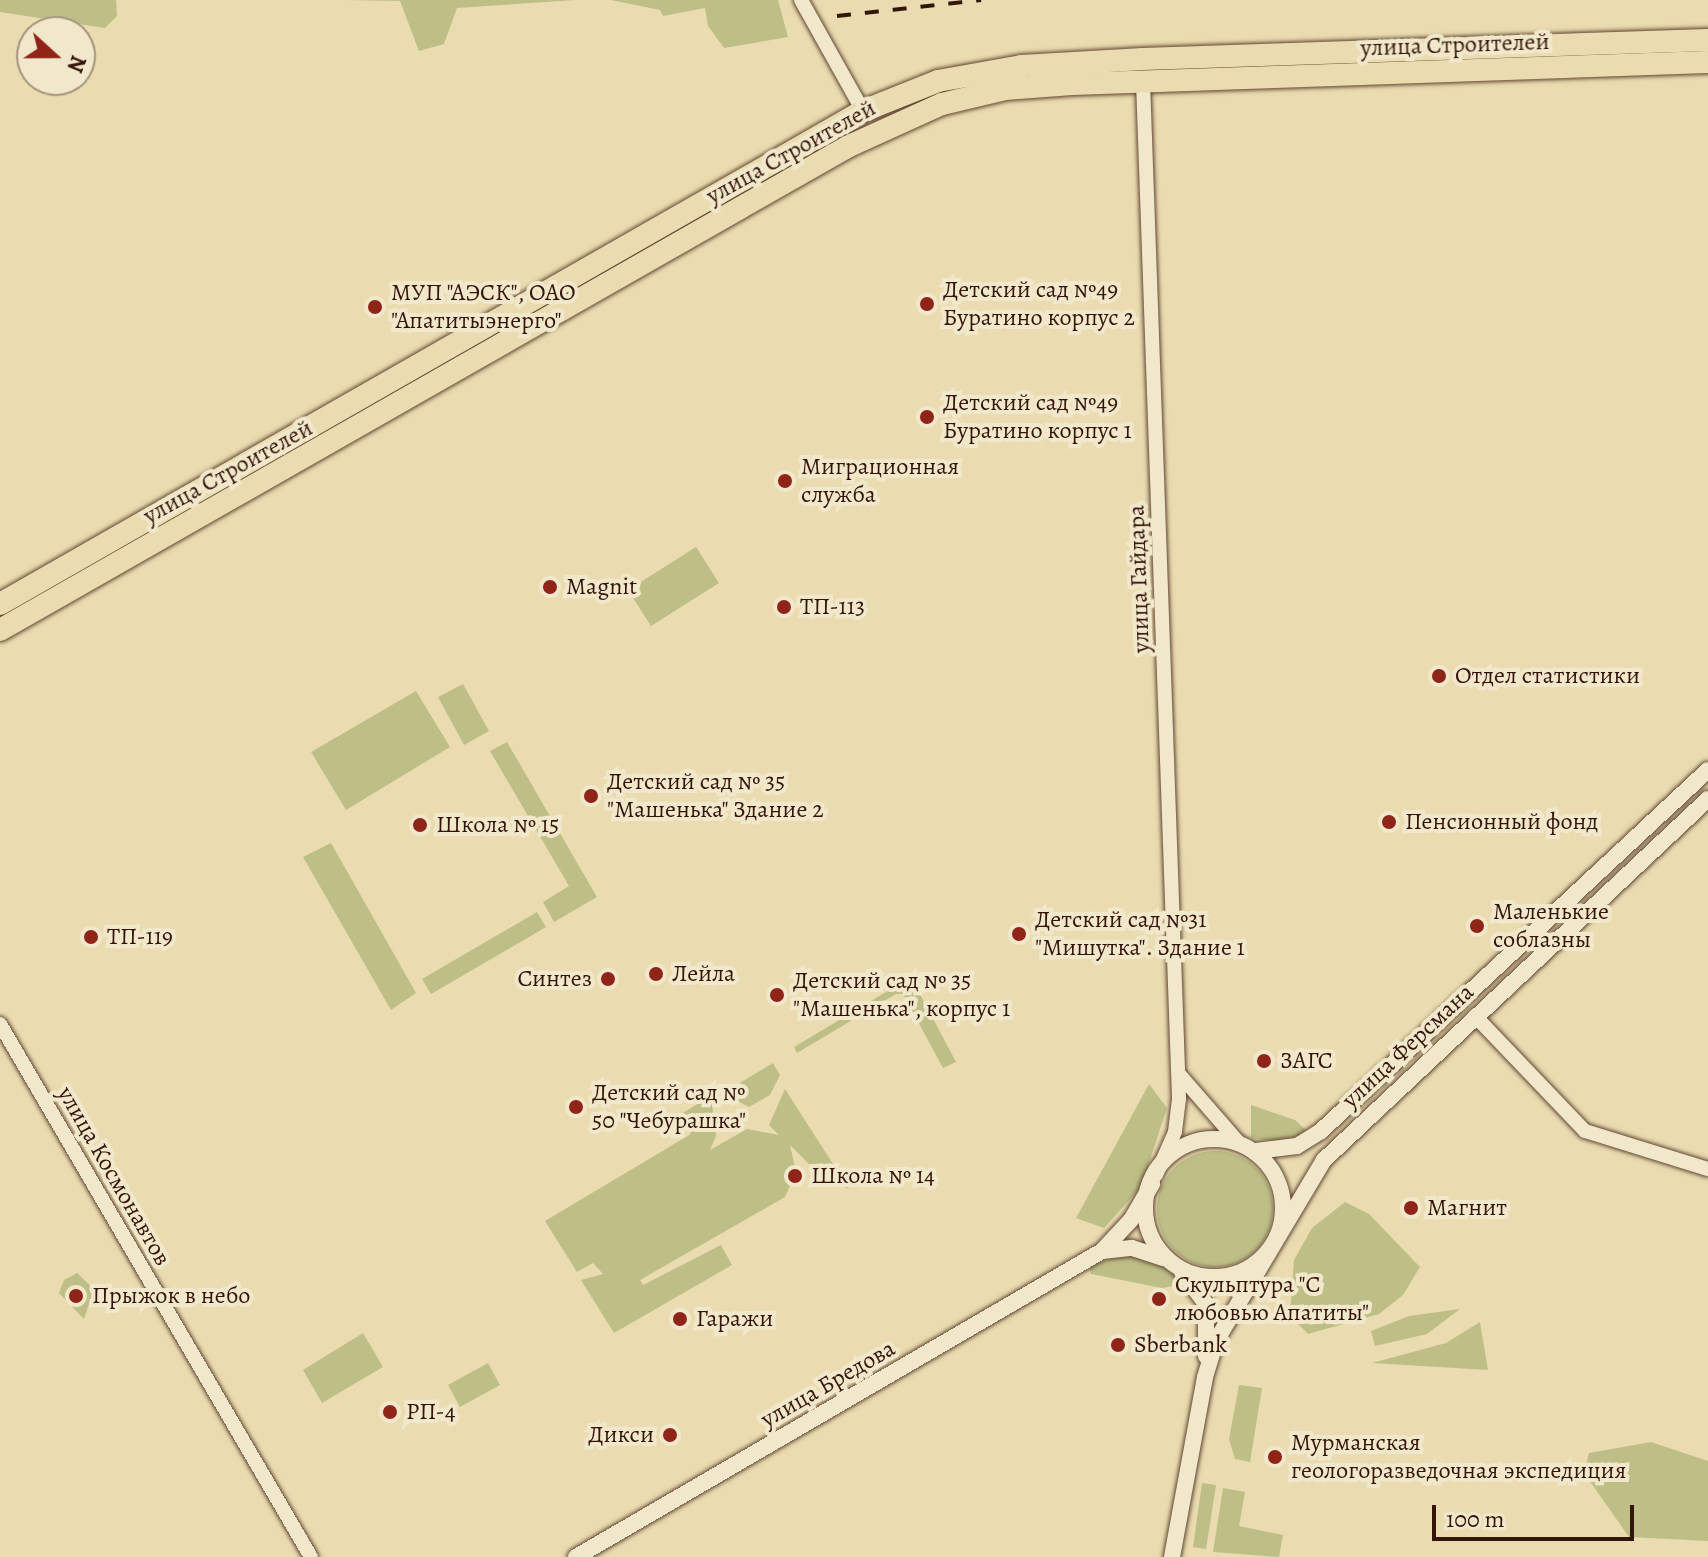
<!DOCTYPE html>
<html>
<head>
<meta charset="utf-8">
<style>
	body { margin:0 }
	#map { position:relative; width:1708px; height:1557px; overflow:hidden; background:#eadcb0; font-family:Alegreya,serif }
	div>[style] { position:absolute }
	.green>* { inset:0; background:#bdbf87 }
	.round { border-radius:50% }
	.roads { filter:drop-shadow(0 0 2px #624734) drop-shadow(0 0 2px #624734) }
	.minor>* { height:14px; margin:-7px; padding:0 7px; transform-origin:7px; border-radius:7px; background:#f1e8cc }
	.tertiary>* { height:16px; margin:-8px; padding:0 8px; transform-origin:8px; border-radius:8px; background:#f1e8cc }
	.tertiary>.ring { margin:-8px; padding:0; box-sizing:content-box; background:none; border:16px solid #f1e8cc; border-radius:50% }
	.primary>* { height:22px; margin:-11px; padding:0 11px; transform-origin:11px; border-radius:11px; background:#eadcb0 }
	.rail>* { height:4px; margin-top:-2px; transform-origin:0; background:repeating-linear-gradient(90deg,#34150a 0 14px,transparent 0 28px) }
	.dots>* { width:22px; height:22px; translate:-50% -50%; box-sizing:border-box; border:4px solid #f1e8cc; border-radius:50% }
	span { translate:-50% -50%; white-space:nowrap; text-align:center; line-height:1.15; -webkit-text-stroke:8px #f1e8cc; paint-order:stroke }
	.street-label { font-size:24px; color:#34150a }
	.poi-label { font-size:24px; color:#34150a }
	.left { translate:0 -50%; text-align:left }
	.right { translate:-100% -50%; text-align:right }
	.north { position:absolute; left:16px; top:16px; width:80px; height:80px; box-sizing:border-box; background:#f1e8cc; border:2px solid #a5947e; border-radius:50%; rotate:111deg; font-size:22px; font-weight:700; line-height:32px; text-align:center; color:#34150a }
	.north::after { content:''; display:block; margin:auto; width:28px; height:36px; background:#8f2418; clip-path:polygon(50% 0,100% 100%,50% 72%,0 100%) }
	.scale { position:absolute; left:1432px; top:1505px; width:202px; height:36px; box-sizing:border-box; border:4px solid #34150a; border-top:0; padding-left:10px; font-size:24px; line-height:28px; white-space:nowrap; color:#34150a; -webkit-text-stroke:6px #f1e8cc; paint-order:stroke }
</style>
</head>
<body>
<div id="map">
	<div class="green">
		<i style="clip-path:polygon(0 0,116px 0,117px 16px,105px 28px,0 12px)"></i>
		<i style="clip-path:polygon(343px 0,576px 0,457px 8px,444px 44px,419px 51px,400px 1px)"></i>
		<i style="clip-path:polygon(611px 0,778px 0,788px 37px,724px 48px,708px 26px,705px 8px,663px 16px,660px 10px)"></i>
		<i style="clip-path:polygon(696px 547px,719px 583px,651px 626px,628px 590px)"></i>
		<i style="clip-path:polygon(463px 684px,489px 731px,464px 745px,438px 697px)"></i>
		<i style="clip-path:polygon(416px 691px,450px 747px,346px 810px,311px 752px)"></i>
		<i style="clip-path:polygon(507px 742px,597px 897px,554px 922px,543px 902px,569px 886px,490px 751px)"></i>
		<i style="clip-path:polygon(331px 843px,416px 993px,391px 1010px,303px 857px)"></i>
		<i style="clip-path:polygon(537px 912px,546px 927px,431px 994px,422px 979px)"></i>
		<i style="clip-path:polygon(911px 977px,956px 1062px,943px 1068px,903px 994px,896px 994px,797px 1053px,794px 1047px)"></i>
		<i style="clip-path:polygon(773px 1063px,780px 1075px,770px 1095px,749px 1107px,723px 1093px)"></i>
		<i style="clip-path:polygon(1149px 1084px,1167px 1108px,1141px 1187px,1104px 1228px,1076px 1218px)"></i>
		<i style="clip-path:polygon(785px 1089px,849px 1189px,821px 1176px,790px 1145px,796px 1172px,785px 1197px,640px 1280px,643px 1285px,721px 1245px,732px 1265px,614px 1333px,581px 1280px,603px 1274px,593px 1263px,577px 1272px,545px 1221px,691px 1134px,681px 1114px,711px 1096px,716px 1136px,710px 1150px,747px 1129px,779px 1135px,769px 1125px)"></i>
		<i style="clip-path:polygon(1251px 1105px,1295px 1120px,1308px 1132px,1280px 1142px,1251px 1138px)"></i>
		<i class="round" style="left:1157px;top:1151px;width:116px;height:116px"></i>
		<i style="clip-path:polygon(1345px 1202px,1369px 1214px,1420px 1267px,1403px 1295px,1379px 1314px,1308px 1334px,1290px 1316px,1294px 1260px,1312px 1228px)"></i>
		<i style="clip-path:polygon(1129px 1254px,1167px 1268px,1186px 1284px,1162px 1288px,1091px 1274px,1089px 1265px)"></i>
		<i style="clip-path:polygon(77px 1273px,94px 1289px,84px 1319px,59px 1293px,64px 1280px)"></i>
		<i style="clip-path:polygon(1460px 1309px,1427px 1334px,1375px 1346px,1371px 1331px,1409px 1316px)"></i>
		<i style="clip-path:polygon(1480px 1322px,1488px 1370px,1372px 1363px,1446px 1343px)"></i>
		<i style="clip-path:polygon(363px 1333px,383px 1367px,322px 1403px,303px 1370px)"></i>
		<i style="clip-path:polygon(488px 1363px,500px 1385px,460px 1407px,448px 1385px)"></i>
		<i style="clip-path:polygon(1239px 1385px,1262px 1388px,1250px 1462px,1235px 1459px,1229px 1439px)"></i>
		<i style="clip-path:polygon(1651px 1442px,1708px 1461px,1708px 1541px,1629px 1537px,1584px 1473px,1589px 1453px)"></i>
		<i style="clip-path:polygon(1202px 1483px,1216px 1485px,1206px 1549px,1193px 1547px)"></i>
		<i style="clip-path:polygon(1223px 1488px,1245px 1492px,1239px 1526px,1283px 1535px,1279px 1557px,1213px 1552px)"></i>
	</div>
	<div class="roads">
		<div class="minor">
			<i style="left:801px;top:0;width:127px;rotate:60.8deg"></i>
			<i style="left:1143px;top:82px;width:1018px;rotate:87.97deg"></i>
			<i style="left:1179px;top:1099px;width:33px;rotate:97deg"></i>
			<i style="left:1175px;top:1132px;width:47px;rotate:113.8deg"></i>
			<i style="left:1475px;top:1016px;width:159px;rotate:46.3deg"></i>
			<i style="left:1585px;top:1131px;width:129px;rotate:17.2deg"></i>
			<i style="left:0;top:1024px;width:617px;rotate:59.74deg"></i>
			<i style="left:1179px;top:1074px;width:91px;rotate:49deg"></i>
		</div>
		<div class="tertiary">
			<i class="ring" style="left:1145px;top:1139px;width:122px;height:122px"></i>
			<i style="left:1256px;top:1151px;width:41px;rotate:-7deg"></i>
			<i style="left:1297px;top:1146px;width:28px;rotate:-32deg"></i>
			<i style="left:1321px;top:1131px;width:529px;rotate:-43.01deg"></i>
			<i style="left:1102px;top:1251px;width:30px;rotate:-6deg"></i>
			<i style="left:1132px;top:1248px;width:33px;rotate:18deg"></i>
			<i style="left:1182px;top:1272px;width:40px;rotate:53deg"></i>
			<i style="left:1206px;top:1304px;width:52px;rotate:90deg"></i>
			<i style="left:576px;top:1557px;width:609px;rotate:-30.19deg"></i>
			<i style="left:1102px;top:1251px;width:42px;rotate:-46.9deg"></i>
			<i style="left:1131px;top:1220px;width:42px;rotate:-59.7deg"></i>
			<i style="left:1172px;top:1557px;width:183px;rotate:-79.6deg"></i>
			<i style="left:1205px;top:1377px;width:38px;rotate:-73deg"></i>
			<i style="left:1216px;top:1341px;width:211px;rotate:-59.2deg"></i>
			<i style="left:1324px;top:1160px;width:527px;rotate:-43.23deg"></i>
		</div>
		<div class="primary">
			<i style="left:0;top:604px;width:994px;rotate:-29.74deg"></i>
			<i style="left:863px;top:111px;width:81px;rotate:-21.8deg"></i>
			<i style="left:938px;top:81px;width:85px;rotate:-10.1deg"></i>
			<i style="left:1022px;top:66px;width:121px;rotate:-3.3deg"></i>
			<i style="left:1143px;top:59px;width:565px;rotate:-1.93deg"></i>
			<i style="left:0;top:630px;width:975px;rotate:-29.69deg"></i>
			<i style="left:847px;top:147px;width:104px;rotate:-24.4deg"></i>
			<i style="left:942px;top:104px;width:65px;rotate:-13.4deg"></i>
			<i style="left:1005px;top:89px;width:67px;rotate:-4.3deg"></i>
			<i style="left:1072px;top:84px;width:636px;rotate:-1.98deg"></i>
		</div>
	</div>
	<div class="rail">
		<i style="left:837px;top:16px;width:145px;rotate:-6.3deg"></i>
	</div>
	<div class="dots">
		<i style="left:927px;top:304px;background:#8f2418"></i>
		<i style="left:375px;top:307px;background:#8f2418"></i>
		<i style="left:927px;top:417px;background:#8f2418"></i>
		<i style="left:785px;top:481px;background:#8f2418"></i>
		<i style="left:550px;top:587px;background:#8f2418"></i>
		<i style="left:784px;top:607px;background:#8f2418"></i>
		<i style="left:1439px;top:676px;background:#8f2418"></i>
		<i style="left:591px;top:796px;background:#8f2418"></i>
		<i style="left:1389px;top:822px;background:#8f2418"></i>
		<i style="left:420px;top:825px;background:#8f2418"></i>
		<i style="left:1477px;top:926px;background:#8f2418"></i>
		<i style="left:1019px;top:934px;background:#8f2418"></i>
		<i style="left:91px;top:937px;background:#8f2418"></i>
		<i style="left:656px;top:974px;background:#8f2418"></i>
		<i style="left:608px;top:979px;background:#8f2418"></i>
		<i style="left:777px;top:995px;background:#8f2418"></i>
		<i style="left:1264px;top:1061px;background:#8f2418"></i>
		<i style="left:576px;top:1107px;background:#8f2418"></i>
		<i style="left:795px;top:1176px;background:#8f2418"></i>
		<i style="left:1411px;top:1208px;background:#8f2418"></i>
		<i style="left:76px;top:1296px;background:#8f2418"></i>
		<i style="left:1159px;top:1299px;background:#8f2418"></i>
		<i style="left:680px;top:1319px;background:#8f2418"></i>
		<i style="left:1118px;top:1345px;background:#8f2418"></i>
		<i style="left:390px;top:1412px;background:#8f2418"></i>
		<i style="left:670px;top:1435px;background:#8f2418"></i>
		<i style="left:1275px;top:1457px;background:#8f2418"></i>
	</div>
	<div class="street-label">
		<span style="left:1455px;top:45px;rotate:-2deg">улица Строителей</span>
		<span style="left:791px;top:152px;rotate:-29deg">улица Строителей</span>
		<span style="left:228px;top:472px;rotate:-29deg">улица Строителей</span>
		<span style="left:1139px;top:579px;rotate:-92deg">улица Гайдара</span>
		<span style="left:1408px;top:1046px;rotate:-43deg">улица Ферсмана</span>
		<span style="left:114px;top:1176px;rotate:60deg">улица Космонавтов</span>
		<span style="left:828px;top:1384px;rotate:-30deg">улица Бредова</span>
	</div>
	<div class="poi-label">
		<span class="left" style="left:943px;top:304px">Детский сад №49<br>Буратино корпус 2</span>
		<span class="left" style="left:391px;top:307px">МУП "АЭСК", ОАО<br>"Апатитыэнерго"</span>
		<span class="left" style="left:943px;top:417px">Детский сад №49<br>Буратино корпус 1</span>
		<span class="left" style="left:801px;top:481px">Миграционная<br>служба</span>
		<span class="left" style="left:566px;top:587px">Magnit</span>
		<span class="left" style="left:800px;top:607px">ТП-113</span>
		<span class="left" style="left:1455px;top:676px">Отдел статистики</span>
		<span class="left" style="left:607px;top:796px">Детский сад № 35<br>"Машенька" Здание 2</span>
		<span class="left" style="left:1405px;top:822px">Пенсионный фонд</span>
		<span class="left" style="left:436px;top:825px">Школа № 15</span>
		<span class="left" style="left:1493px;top:926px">Маленькие<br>соблазны</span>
		<span class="left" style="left:1035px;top:934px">Детский сад №31<br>"Мишутка". Здание 1</span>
		<span class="left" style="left:107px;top:937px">ТП-119</span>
		<span class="left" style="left:672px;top:974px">Лейла</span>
		<span class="right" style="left:592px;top:979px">Синтез</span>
		<span class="left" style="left:793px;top:995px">Детский сад № 35<br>"Машенька", корпус 1</span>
		<span class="left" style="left:1280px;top:1061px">ЗАГС</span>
		<span class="left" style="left:592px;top:1107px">Детский сад №<br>50 "Чебурашка"</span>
		<span class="left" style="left:811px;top:1176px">Школа № 14</span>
		<span class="left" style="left:1427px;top:1208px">Магнит</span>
		<span class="left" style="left:1175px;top:1299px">Скульптура "С<br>любовью Апатиты"</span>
		<span class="left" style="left:92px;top:1296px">Прыжок в небо</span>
		<span class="left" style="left:696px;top:1319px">Гаражи</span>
		<span class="left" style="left:1134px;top:1345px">Sberbank</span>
		<span class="left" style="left:406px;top:1412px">РП-4</span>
		<span class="right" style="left:654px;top:1435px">Дикси</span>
		<span class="left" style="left:1291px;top:1457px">Мурманская<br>геологоразведочная экспедиция</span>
	</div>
	<div class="north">N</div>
	<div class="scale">100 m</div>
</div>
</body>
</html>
